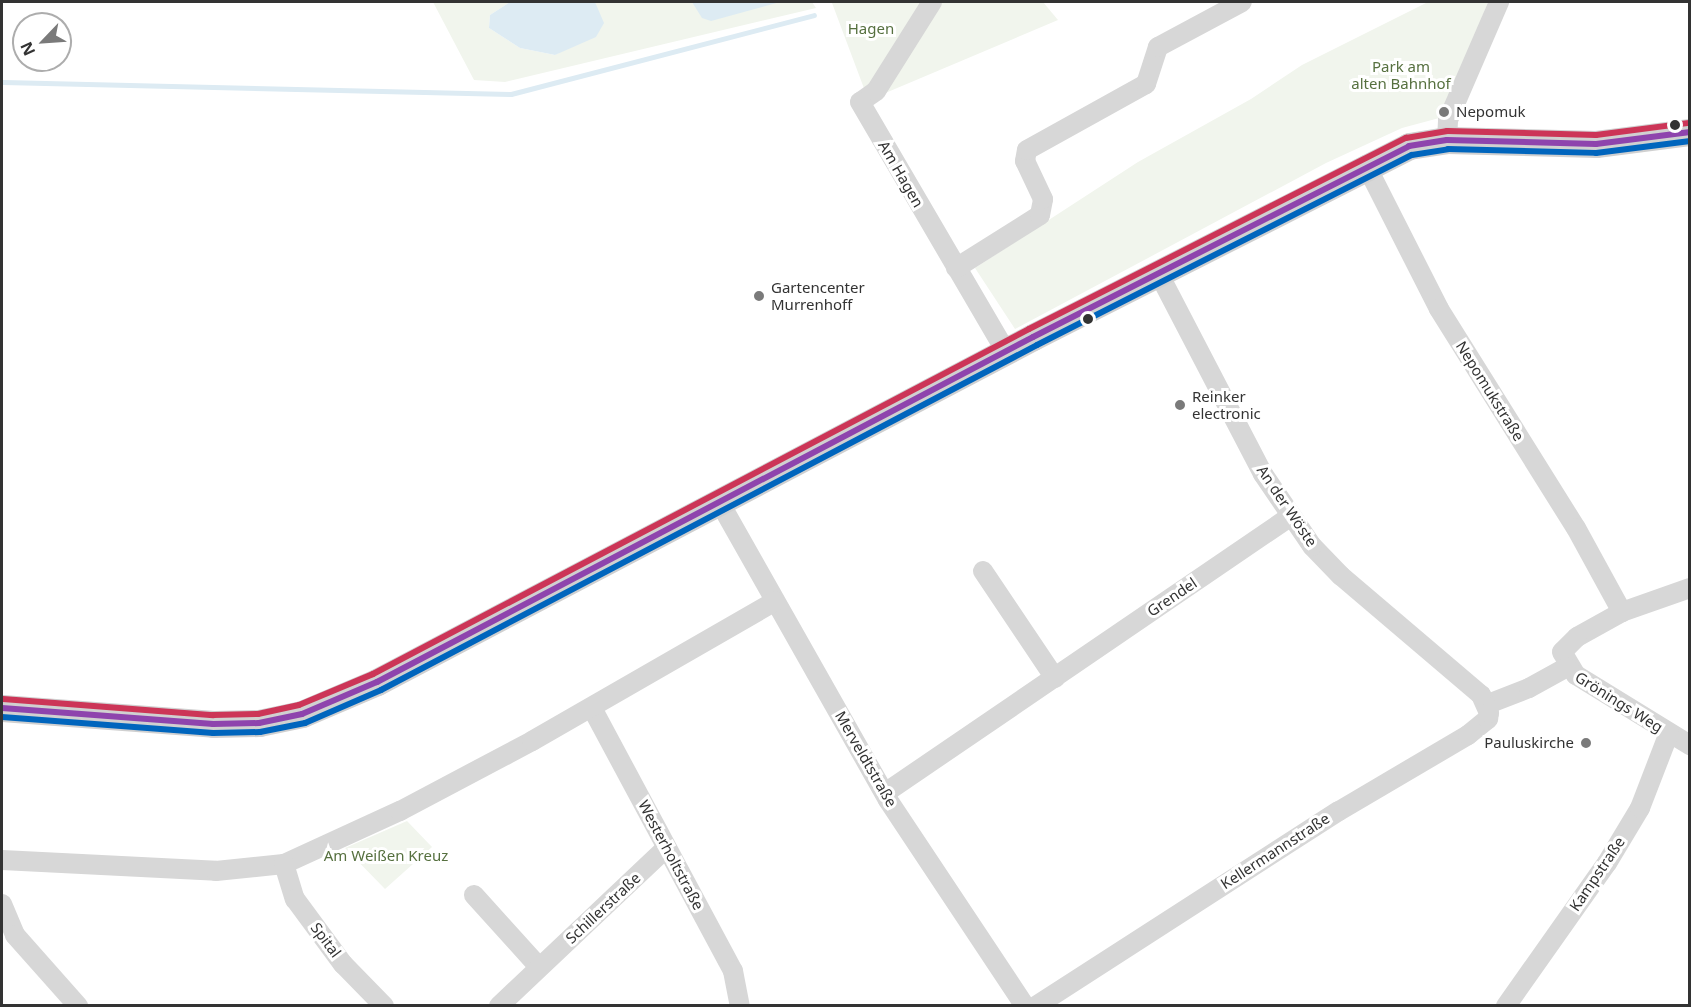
<!DOCTYPE html>
<html>
<head>
<meta charset="utf-8">
<style>
	body { margin:0 }
	#map { position:relative; width:1691px; height:1007px; overflow:hidden; background:#fff; font-family:"Noto Sans",sans-serif }
	div>[style] { position:absolute }
	.green>* { inset:0; background:#f1f5ed }
	.water>* { inset:0; background:#ddebf3 }
	.stream>* { height:5px; margin:-2.5px; padding:0 2.5px; transform-origin:2.5px; border-radius:2.5px; background:#ddebf3 }
	.street>* { height:20px; margin:-10px; padding:0 10px; transform-origin:10px; border-radius:10px; background:#d7d7d7 }
	.secondary>* { height:27px; margin:-13.5px; padding:0 13.5px; transform-origin:13.5px; border-radius:13.5px; background:#d0d0d0 }
	.bus-1>* { height:6px; margin:-3px; padding:0 3px; transform-origin:3px; border-radius:3px; background:#8e44ad }
	.bus-2>* { height:6px; margin:-3px; padding:0 3px; transform-origin:3px; border-radius:3px; background:#0065bd }
	.bus-3>* { height:6px; margin:-3px; padding:0 3px; transform-origin:3px; border-radius:3px; background:#cc3557 }
	.dots>* { width:16px; height:16px; translate:-50% -50%; box-sizing:border-box; border:3px solid #fff; border-radius:50% }
	span { translate:-50% -50%; white-space:nowrap; text-align:center; line-height:1.15; -webkit-text-stroke:6px #fff; paint-order:stroke }
	.park-label { font-size:15px; color:#56703f }
	.poi-label { font-size:15px; color:#333 }
	.left { translate:0 -50%; text-align:left }
	.right { translate:-100% -50%; text-align:right }
	.street-label { font-size:15px; color:#333 }
	.frame { position:absolute; inset:0; border:3px solid #333; pointer-events:none }
	.north { position:absolute; left:12px; top:12px; width:60px; height:60px; box-sizing:border-box; background:#fff; border:2px solid #adadad; border-radius:50%; rotate:245deg; font-size:16px; font-weight:700; line-height:24px; text-align:center; color:#333 }
	.north::after { content:''; display:block; margin:auto; width:21px; height:27px; background:#7a7a7a; clip-path:polygon(50% 0,100% 100%,50% 72%,0 100%) }
</style>
</head>
<body>
<div id="map">
	<div class="green">
		<i style="clip-path:polygon(433px 2px,510px 2px,490px 15px,489px 28px,520px 48px,555px 55px,582px 40px,597px 12px,595px 2px,812px 2px,816px 8px,505px 82px,474px 80px)"></i>
		<i style="clip-path:polygon(831px 2px,921px 2px,865px 91px,832px 3px)"></i>
		<i style="clip-path:polygon(942px 2px,1043px 2px,1058px 20px,883px 94px)"></i>
		<i style="clip-path:polygon(1428px 2px,1488px 2px,1443px 117px,1402px 128px,1326px 163px,1015px 329px,975px 268px,1138px 162px,1251px 99px,1302px 65px)"></i>
		<i style="clip-path:polygon(407px 821px,432px 847px,385px 889px,345px 848px)"></i>
	</div>
	<div class="water">
		<i style="clip-path:polygon(510px 2px,595px 2px,604px 23px,596px 37px,555px 55px,520px 48px,489px 28px,490px 15px)"></i>
		<i style="clip-path:polygon(692px 2px,780px 2px,711px 21px,702px 18px)"></i>
	</div>
	<div class="stream">
		<i style="left:3px;top:82px;width:508px;rotate:1.35deg"></i>
		<i style="left:511px;top:94px;width:313px;rotate:-14.6deg"></i>
	</div>
	<div class="street">
		<i style="left:932px;top:2px;width:105px;rotate:122.2deg"></i>
		<i style="left:876px;top:91px;width:19px;rotate:145deg"></i>
		<i style="left:860px;top:102px;width:290px;rotate:59.7deg"></i>
		<i style="left:1447px;top:140px;width:20px;rotate:-87deg"></i>
		<i style="left:1448px;top:120px;width:129px;rotate:-66.6deg"></i>
		<i style="left:1366px;top:165px;width:161px;rotate:63.1deg"></i>
		<i style="left:1439px;top:309px;width:258px;rotate:58deg"></i>
		<i style="left:1576px;top:528px;width:96px;rotate:61.3deg"></i>
		<i style="left:956px;top:268px;width:99px;rotate:-32.2deg"></i>
		<i style="left:1040px;top:215px;width:16px;rotate:-79deg"></i>
		<i style="left:1043px;top:199px;width:42px;rotate:-115.3deg"></i>
		<i style="left:1025px;top:161px;width:11px;rotate:-80deg"></i>
		<i style="left:1027px;top:150px;width:136px;rotate:-29deg"></i>
		<i style="left:1146px;top:84px;width:39px;rotate:-72deg"></i>
		<i style="left:1158px;top:47px;width:95px;rotate:-28.2deg"></i>
		<i style="left:720px;top:503px;width:341px;rotate:60.5deg"></i>
		<i style="left:888px;top:800px;width:247px;rotate:56.4deg"></i>
		<i style="left:983px;top:571px;width:129px;rotate:56.1deg"></i>
		<i style="left:1690px;top:588px;width:72px;rotate:160.6deg"></i>
		<i style="left:1622px;top:612px;width:51px;rotate:150.9deg"></i>
		<i style="left:1577px;top:637px;width:21px;rotate:135deg"></i>
		<i style="left:1562px;top:652px;width:27px;rotate:59deg"></i>
		<i style="left:1576px;top:675px;width:134px;rotate:31.6deg"></i>
		<i style="left:1488px;top:704px;width:44px;rotate:-21.3deg"></i>
		<i style="left:1529px;top:688px;width:43px;rotate:-28.9deg"></i>
		<i style="left:592px;top:708px;width:298px;rotate:61.8deg"></i>
		<i style="left:733px;top:971px;width:36px;rotate:79deg"></i>
		<i style="left:885px;top:793px;width:490px;rotate:-34.3deg"></i>
		<i style="left:2px;top:860px;width:214px;rotate:2.9deg"></i>
		<i style="left:216px;top:871px;width:68px;rotate:-5.9deg"></i>
		<i style="left:284px;top:864px;width:128px;rotate:-24.6deg"></i>
		<i style="left:400px;top:811px;width:149px;rotate:-27.9deg"></i>
		<i style="left:532px;top:741px;width:280px;rotate:-29.9deg"></i>
		<i style="left:284px;top:864px;width:37px;rotate:73deg"></i>
		<i style="left:295px;top:899px;width:81px;rotate:53.6deg"></i>
		<i style="left:343px;top:964px;width:59px;rotate:45.7deg"></i>
		<i style="left:474px;top:895px;width:97px;rotate:47.9deg"></i>
		<i style="left:2px;top:904px;width:34px;rotate:67deg"></i>
		<i style="left:15px;top:935px;width:95px;rotate:48.4deg"></i>
		<i style="left:499px;top:1006px;width:230px;rotate:-43.4deg"></i>
		<i style="left:1036px;top:1006px;width:360px;rotate:-32.8deg"></i>
		<i style="left:1339px;top:811px;width:150px;rotate:-30.5deg"></i>
		<i style="left:1468px;top:735px;width:26px;rotate:-39deg"></i>
		<i style="left:1488px;top:719px;width:6px;rotate:-81deg"></i>
		<i style="left:1489px;top:713px;width:20px;rotate:-114deg"></i>
		<i style="left:1481px;top:695px;width:184px;rotate:-139.6deg"></i>
		<i style="left:1341px;top:576px;width:42px;rotate:-134deg"></i>
		<i style="left:1312px;top:546px;width:87px;rotate:-124.2deg"></i>
		<i style="left:1263px;top:474px;width:225px;rotate:-117.5deg"></i>
		<i style="left:1506px;top:1006px;width:175px;rotate:-54.8deg"></i>
		<i style="left:1607px;top:863px;width:64px;rotate:-59deg"></i>
		<i style="left:1640px;top:808px;width:80px;rotate:-68.9deg"></i>
	</div>
	<div class="secondary">
		<i style="left:2px;top:708px;width:212px;rotate:4.3deg"></i>
		<i style="left:213px;top:724px;width:46px;rotate:-1.2deg"></i>
		<i style="left:259px;top:723px;width:44px;rotate:-11.8deg"></i>
		<i style="left:302px;top:714px;width:82px;rotate:-23.1deg"></i>
		<i style="left:377px;top:682px;width:741px;rotate:-27.74deg"></i>
		<i style="left:1033px;top:337px;width:422px;rotate:-26.9deg"></i>
		<i style="left:1409px;top:146px;width:38px;rotate:-9deg"></i>
		<i style="left:1447px;top:140px;width:149px;rotate:1.5deg"></i>
		<i style="left:1596px;top:144px;width:95px;rotate:-7.3deg"></i>
	</div>
	<div class="bus-1">
		<i style="left:2px;top:708px;width:212px;rotate:4.3deg"></i>
		<i style="left:213px;top:724px;width:46px;rotate:-1.2deg"></i>
		<i style="left:259px;top:723px;width:44px;rotate:-11.8deg"></i>
		<i style="left:302px;top:714px;width:82px;rotate:-23.1deg"></i>
		<i style="left:377px;top:682px;width:741px;rotate:-27.74deg"></i>
		<i style="left:1033px;top:337px;width:422px;rotate:-26.9deg"></i>
		<i style="left:1409px;top:146px;width:38px;rotate:-9deg"></i>
		<i style="left:1447px;top:140px;width:149px;rotate:1.5deg"></i>
		<i style="left:1596px;top:144px;width:95px;rotate:-7.3deg"></i>
	</div>
	<div class="bus-2">
		<i style="left:2px;top:717px;width:212px;rotate:4.3deg"></i>
		<i style="left:213px;top:733px;width:47px;rotate:-1.2deg"></i>
		<i style="left:260px;top:732px;width:46px;rotate:-11.3deg"></i>
		<i style="left:305px;top:723px;width:83px;rotate:-23.5deg"></i>
		<i style="left:381px;top:690px;width:741px;rotate:-27.74deg"></i>
		<i style="left:1037px;top:345px;width:420px;rotate:-26.9deg"></i>
		<i style="left:1412px;top:155px;width:36px;rotate:-9deg"></i>
		<i style="left:1448px;top:149px;width:148px;rotate:1.5deg"></i>
		<i style="left:1596px;top:153px;width:95px;rotate:-7.3deg"></i>
	</div>
	<div class="bus-3">
		<i style="left:3px;top:699px;width:211px;rotate:4.4deg"></i>
		<i style="left:213px;top:715px;width:45px;rotate:-1.3deg"></i>
		<i style="left:258px;top:714px;width:42px;rotate:-12.4deg"></i>
		<i style="left:299px;top:705px;width:80px;rotate:-22.7deg"></i>
		<i style="left:373px;top:674px;width:741px;rotate:-27.74deg"></i>
		<i style="left:1029px;top:329px;width:423px;rotate:-26.9deg"></i>
		<i style="left:1406px;top:138px;width:42px;rotate:-9.7deg"></i>
		<i style="left:1447px;top:131px;width:149px;rotate:1.5deg"></i>
		<i style="left:1596px;top:135px;width:94px;rotate:-7.4deg"></i>
	</div>
	<div class="dots">
		<i style="left:1444px;top:112px;background:#7a7a7a"></i>
		<i style="left:1675px;top:125px;background:#333"></i>
		<i style="left:759px;top:296px;background:#7a7a7a"></i>
		<i style="left:1088px;top:319px;background:#333"></i>
		<i style="left:1180px;top:405px;background:#7a7a7a"></i>
		<i style="left:1586px;top:743px;background:#7a7a7a"></i>
	</div>
	<div class="park-label">
		<span style="left:871px;top:29px">Hagen</span>
		<span style="left:1401px;top:75px">Park am<br>alten Bahnhof</span>
		<span style="left:386px;top:856px">Am Weißen Kreuz</span>
	</div>
	<div class="poi-label">
		<span class="left" style="left:1456px;top:112px">Nepomuk</span>
		<span class="left" style="left:771px;top:296px">Gartencenter<br>Murrenhoff</span>
		<span class="left" style="left:1192px;top:405px">Reinker<br>electronic</span>
		<span class="right" style="left:1574px;top:743px">Pauluskirche</span>
	</div>
	<div class="street-label">
		<span style="left:901px;top:174px;rotate:60deg">Am Hagen</span>
		<span style="left:1490px;top:391px;rotate:58deg">Nepomukstraße</span>
		<span style="left:1287px;top:506px;rotate:56deg">An der Wöste</span>
		<span style="left:1172px;top:597px;rotate:-34deg">Grendel</span>
		<span style="left:1619px;top:702px;rotate:32deg">Grönings Weg</span>
		<span style="left:866px;top:759px;rotate:60deg">Merveldtstraße</span>
		<span style="left:1275px;top:851px;rotate:-33deg">Kellermannstraße</span>
		<span style="left:671px;top:855px;rotate:62deg">Westerholtstraße</span>
		<span style="left:1597px;top:874px;rotate:-56deg">Kampstraße</span>
		<span style="left:603px;top:908px;rotate:-43deg">Schillerstraße</span>
		<span style="left:326px;top:940px;rotate:53deg">Spital</span>
	</div>
	<div class="frame"></div>
	<div class="north">N</div>
</div>
</body>
</html>
